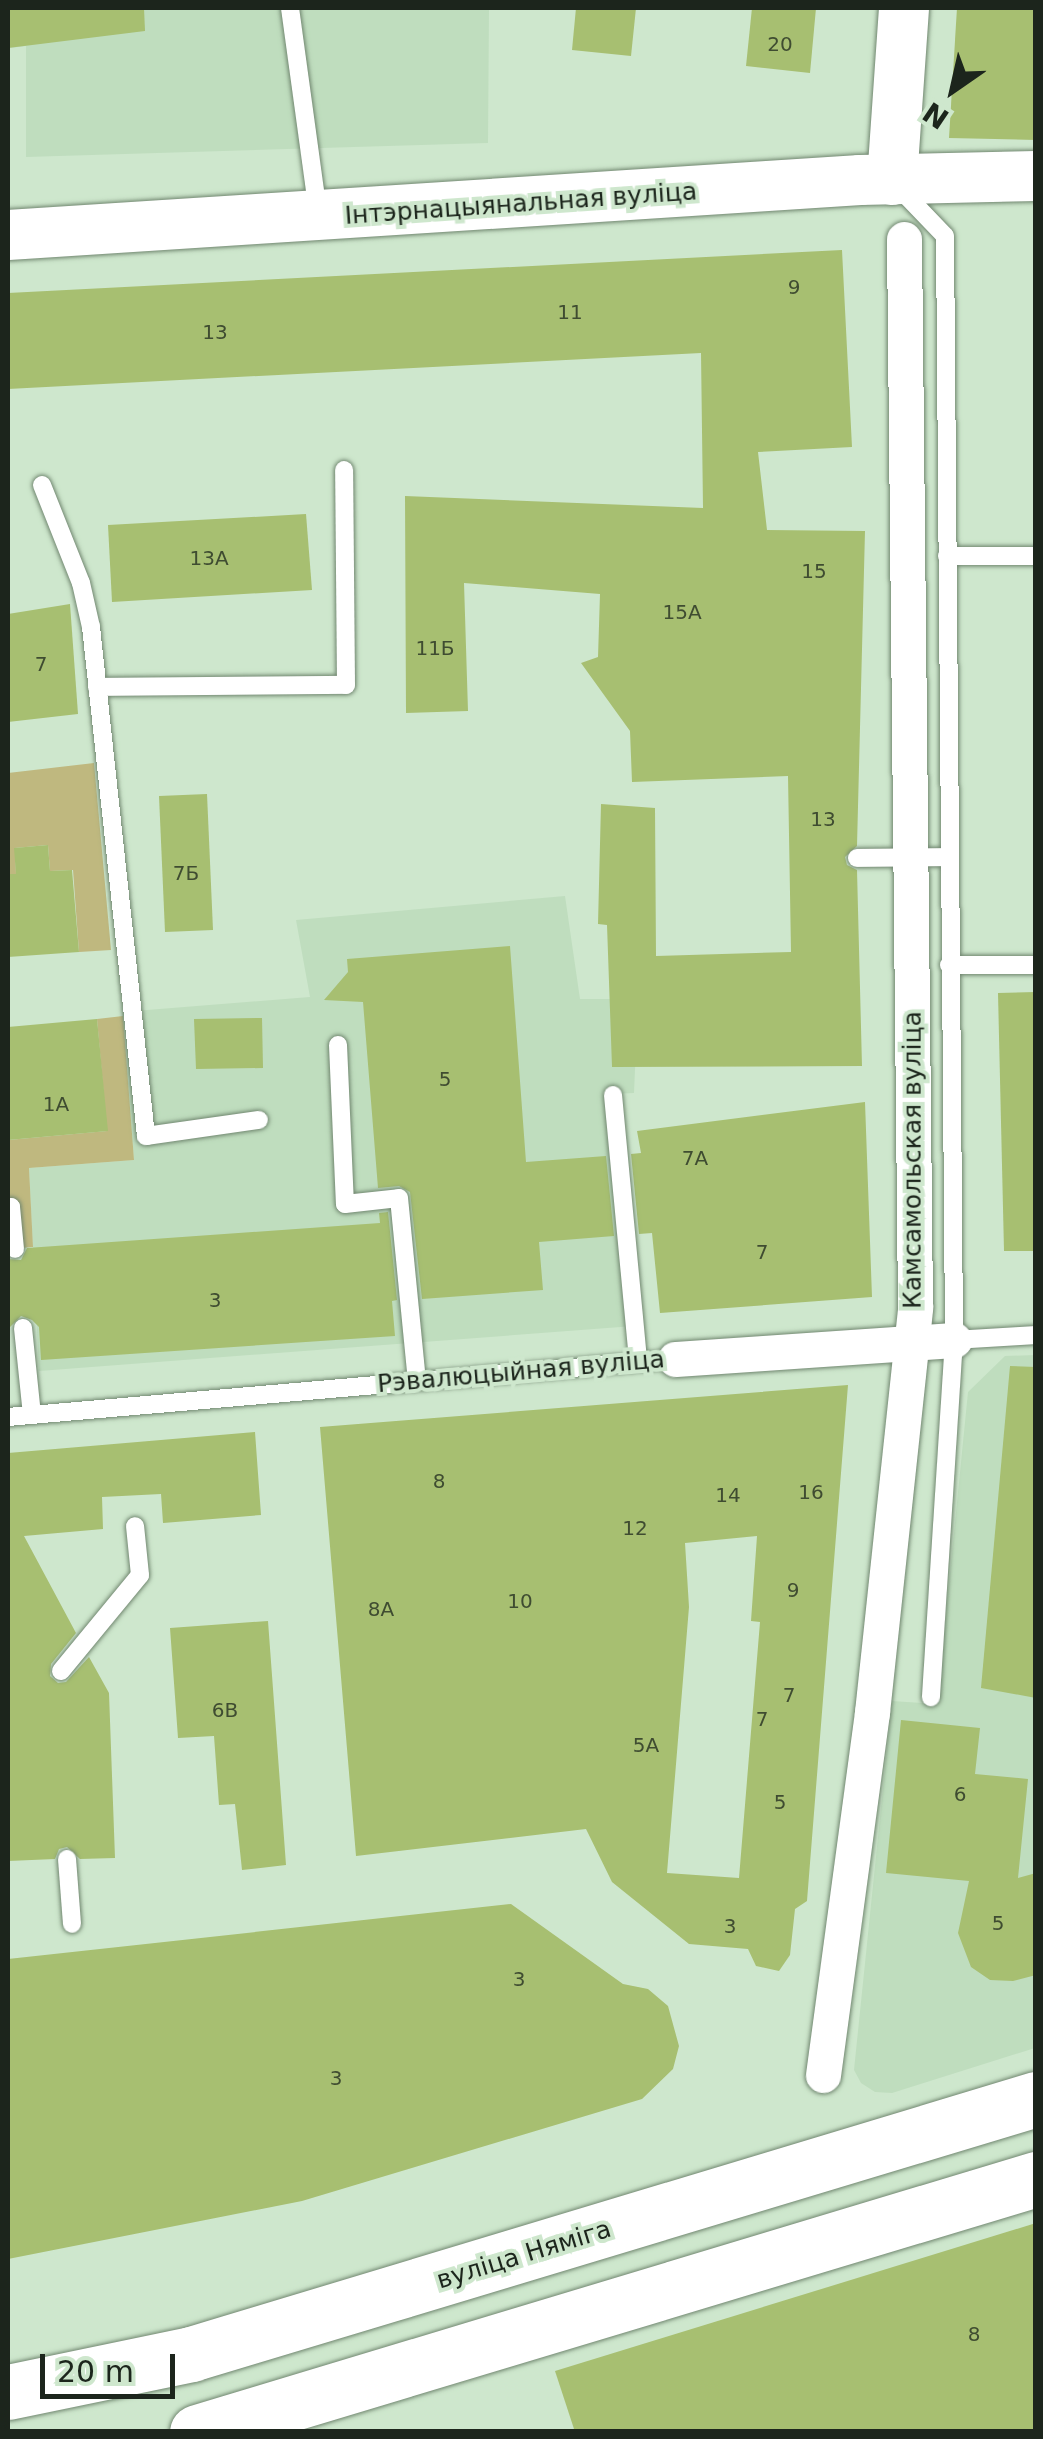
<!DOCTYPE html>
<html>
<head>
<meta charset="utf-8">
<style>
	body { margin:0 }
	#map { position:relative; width:1043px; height:2439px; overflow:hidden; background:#cee7cd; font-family:"DejaVu Sans",sans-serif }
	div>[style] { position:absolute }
	.built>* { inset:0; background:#bfddbe }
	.green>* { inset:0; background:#bfb87f }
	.building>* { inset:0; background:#a7bf71 }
	.roads { filter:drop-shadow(0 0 2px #718770) drop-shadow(0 0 2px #718770) }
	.lane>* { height:18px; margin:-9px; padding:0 9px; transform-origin:9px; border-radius:9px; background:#fff }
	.street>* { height:35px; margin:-17.5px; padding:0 17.5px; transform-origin:17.5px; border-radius:17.5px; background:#fff }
	.secondary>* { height:50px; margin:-25px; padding:0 25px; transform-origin:25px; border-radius:25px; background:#fff }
	.primary>* { height:55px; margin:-27.5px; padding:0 27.5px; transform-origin:27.5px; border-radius:27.5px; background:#fff }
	span { translate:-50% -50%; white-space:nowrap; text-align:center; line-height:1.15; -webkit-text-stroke:8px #cee7cd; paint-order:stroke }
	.number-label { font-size:20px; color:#3f4c31 }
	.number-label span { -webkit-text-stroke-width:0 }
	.street-label { font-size:25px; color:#1c251c }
	.frame { position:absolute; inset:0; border:10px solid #1c251c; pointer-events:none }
	.north { position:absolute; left:903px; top:40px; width:100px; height:100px; -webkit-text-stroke:8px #cee7cd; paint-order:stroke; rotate:214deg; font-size:28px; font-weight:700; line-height:40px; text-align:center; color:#1c251c }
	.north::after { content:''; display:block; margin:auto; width:35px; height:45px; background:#1c251c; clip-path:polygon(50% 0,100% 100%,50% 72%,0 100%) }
	.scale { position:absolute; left:40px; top:2354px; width:135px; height:45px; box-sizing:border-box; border:5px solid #1c251c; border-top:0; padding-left:12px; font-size:30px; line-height:35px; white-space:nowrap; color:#1c251c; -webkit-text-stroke:8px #cee7cd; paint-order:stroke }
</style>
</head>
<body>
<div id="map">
	<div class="built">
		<i style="clip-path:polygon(8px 8px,489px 8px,488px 143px,26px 157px,26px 46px,10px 48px)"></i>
		<i style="clip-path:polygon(565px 896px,580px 999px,638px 999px,634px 1093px,613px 1094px,634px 1326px,39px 1371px,29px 1168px,134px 1160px,122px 1012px,310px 997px,296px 920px)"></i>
		<i style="clip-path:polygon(1035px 1355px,1035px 2048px,892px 2093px,875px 2092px,861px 2083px,854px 2070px,892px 1701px,937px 1704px,968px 1392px,1005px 1356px)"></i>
	</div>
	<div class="green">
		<i style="clip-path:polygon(94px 763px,111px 950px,79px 952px,73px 870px,50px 871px,48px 845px,15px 848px,16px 874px,8px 874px,8px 773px)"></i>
		<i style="clip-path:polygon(123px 1016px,134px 1160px,29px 1168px,33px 1247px,8px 1249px,8px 1140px,107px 1131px,97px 1019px)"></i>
	</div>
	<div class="building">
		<i style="clip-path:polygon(8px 8px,144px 8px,145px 31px,8px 48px)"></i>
		<i style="clip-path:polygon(576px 8px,636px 8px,631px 56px,572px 50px)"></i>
		<i style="clip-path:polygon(752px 8px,816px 8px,810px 73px,746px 66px)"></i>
		<i style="clip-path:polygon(957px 8px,1036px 8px,1036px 140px,949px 138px)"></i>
		<i style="clip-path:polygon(842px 250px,852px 447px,758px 452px,767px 530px,865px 531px,857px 846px,845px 857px,847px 865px,857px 870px,862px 1066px,612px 1067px,607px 925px,598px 924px,601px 804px,655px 808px,656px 956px,791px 952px,788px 776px,632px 782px,630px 731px,581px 663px,598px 657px,600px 594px,464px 583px,468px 711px,406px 713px,405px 496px,703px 508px,701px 353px,8px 389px,8px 293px)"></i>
		<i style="clip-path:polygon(306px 514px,312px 590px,112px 602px,108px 525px)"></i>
		<i style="clip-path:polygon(70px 604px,78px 714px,8px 722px,8px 614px)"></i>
		<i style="clip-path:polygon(207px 794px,213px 930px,165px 932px,159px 796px)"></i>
		<i style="clip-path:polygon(48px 845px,50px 871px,72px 870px,79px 952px,8px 957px,8px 874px,16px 874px,14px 848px)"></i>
		<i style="clip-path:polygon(510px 946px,526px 1162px,606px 1156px,614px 1236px,539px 1242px,543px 1290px,422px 1299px,410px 1192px,399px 1186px,378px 1188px,363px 1002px,324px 1000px,348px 972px,347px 959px)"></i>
		<i style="clip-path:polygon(1036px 992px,1036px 1251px,1004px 1251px,998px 993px)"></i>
		<i style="clip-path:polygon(262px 1018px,263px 1068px,196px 1069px,194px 1019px)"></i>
		<i style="clip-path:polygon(97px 1019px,108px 1131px,8px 1140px,8px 1027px)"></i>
		<i style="clip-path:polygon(865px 1102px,872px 1297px,660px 1313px,652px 1233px,639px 1234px,631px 1154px,641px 1153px,637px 1131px)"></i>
		<i style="clip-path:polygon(388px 1212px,397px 1300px,392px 1301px,395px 1336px,41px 1360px,39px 1327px,32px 1320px,21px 1316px,8px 1329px,8px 1259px,21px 1260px,27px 1248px,380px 1223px,379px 1213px)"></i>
		<i style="clip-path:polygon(1010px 1366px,1036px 1367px,1036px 1698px,981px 1688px)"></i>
		<i style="clip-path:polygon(evenodd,848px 1385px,807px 1901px,795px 1909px,790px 1955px,779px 1971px,756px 1966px,748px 1949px,689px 1944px,612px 1882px,586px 1829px,356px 1856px,320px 1427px,848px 1385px,757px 1536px,751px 1621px,760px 1622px,739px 1878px,667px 1873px,689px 1607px,685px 1543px,757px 1536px)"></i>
		<i style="clip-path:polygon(255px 1432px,261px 1515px,163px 1523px,161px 1494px,102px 1497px,103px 1529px,24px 1536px,76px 1633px,51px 1664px,50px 1676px,58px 1683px,66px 1682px,89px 1657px,109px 1693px,115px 1858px,80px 1859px,67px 1847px,59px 1849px,55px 1859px,8px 1861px,8px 1453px)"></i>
		<i style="clip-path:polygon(268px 1621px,286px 1865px,242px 1870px,235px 1804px,219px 1805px,214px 1736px,178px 1738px,170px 1628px)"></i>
		<i style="clip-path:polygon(901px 1720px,980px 1728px,975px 1774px,1028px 1779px,1018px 1878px,1036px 1873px,1036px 1975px,1013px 1981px,990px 1980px,971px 1967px,958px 1933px,969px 1881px,886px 1873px)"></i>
		<i style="clip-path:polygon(511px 1904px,623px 1984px,648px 1989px,668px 2006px,679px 2046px,673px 2069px,642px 2099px,302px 2201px,8px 2259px,8px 1959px)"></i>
		<i style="clip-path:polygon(1036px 2223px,1036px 2432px,575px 2432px,555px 2371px)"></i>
	</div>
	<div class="roads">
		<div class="lane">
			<i style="left:290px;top:8px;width:206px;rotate:82.2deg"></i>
			<i style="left:899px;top:188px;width:66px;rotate:46.2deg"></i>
			<i style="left:945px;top:236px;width:1104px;rotate:89.53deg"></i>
			<i style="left:954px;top:1340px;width:358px;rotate:93.7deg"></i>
			<i style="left:42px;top:485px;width:105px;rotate:68.3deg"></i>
			<i style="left:81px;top:583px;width:45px;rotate:77.2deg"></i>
			<i style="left:91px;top:627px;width:512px;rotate:83.83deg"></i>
			<i style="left:146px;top:1136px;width:114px;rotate:-8.1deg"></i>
			<i style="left:947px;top:556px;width:89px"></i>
			<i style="left:97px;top:687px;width:249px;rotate:-0.5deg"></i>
			<i style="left:346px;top:685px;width:215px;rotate:-90.5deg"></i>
			<i style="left:857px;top:858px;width:92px;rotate:-0.6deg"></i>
			<i style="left:949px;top:965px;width:87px"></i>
			<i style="left:338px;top:1045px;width:159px;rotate:87.5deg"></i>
			<i style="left:345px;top:1204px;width:54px;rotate:-6.3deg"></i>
			<i style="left:399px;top:1198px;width:183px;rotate:84.4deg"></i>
			<i style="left:613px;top:1095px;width:267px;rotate:84.6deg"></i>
			<i style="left:8px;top:1207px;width:3px"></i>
			<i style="left:11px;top:1207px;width:42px;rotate:84.6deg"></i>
			<i style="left:23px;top:1328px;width:87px;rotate:84.1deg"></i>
			<i style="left:954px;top:1340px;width:82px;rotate:-3.5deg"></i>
			<i style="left:8px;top:1417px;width:670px;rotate:-4.97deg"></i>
			<i style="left:61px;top:1671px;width:124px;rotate:-50.5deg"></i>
			<i style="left:140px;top:1575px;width:49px;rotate:-95.8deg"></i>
			<i style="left:67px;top:1859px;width:65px;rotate:85.6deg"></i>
		</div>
		<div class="street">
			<i style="left:675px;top:1359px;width:280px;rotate:-3.9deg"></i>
			<i style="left:823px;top:2075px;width:366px;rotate:-82.3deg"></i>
			<i style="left:872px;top:1712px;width:407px;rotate:-83.9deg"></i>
			<i style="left:915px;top:1307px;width:1068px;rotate:-90.59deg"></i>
		</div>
		<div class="secondary">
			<i style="left:892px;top:180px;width:172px;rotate:-86deg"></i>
			<i style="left:8px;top:235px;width:854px;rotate:-3.69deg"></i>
			<i style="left:860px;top:180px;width:176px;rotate:-1.3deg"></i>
		</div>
		<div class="primary">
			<i style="left:8px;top:2392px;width:187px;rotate:-11.7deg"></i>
			<i style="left:191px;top:2354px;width:883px;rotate:-16.79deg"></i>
			<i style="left:197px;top:2432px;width:876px;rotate:-16.78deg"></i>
		</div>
	</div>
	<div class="number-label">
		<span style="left:780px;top:44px">20</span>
		<span style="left:794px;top:287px">9</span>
		<span style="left:570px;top:312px">11</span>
		<span style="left:215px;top:332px">13</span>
		<span style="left:209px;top:558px">13А</span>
		<span style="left:814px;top:571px">15</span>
		<span style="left:682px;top:612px">15А</span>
		<span style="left:435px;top:648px">11Б</span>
		<span style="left:41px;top:664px">7</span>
		<span style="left:823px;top:819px">13</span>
		<span style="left:186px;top:873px">7Б</span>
		<span style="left:445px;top:1079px">5</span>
		<span style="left:56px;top:1104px">1А</span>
		<span style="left:695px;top:1158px">7А</span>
		<span style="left:762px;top:1252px">7</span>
		<span style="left:215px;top:1300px">3</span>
		<span style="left:439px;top:1481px">8</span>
		<span style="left:811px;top:1492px">16</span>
		<span style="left:728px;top:1495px">14</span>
		<span style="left:635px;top:1528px">12</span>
		<span style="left:793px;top:1590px">9</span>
		<span style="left:520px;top:1601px">10</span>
		<span style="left:381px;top:1609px">8А</span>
		<span style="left:789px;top:1695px">7</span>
		<span style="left:225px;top:1710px">6В</span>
		<span style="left:762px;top:1719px">7</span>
		<span style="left:646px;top:1745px">5А</span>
		<span style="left:960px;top:1794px">6</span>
		<span style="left:780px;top:1802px">5</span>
		<span style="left:998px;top:1923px">5</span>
		<span style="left:730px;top:1926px">3</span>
		<span style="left:519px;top:1979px">3</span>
		<span style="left:336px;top:2078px">3</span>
		<span style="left:974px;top:2334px">8</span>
	</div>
	<div class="street-label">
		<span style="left:521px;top:204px;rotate:-4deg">Інтэрнацыянальная вуліца</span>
		<span style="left:913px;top:1160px;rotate:-90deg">Камсамольская вуліца</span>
		<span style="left:521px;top:1372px;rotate:-5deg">Рэвалюцыйная вуліца</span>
		<span style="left:524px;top:2255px;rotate:-17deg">вуліца Няміга</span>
	</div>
	<div class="frame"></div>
	<div class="north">N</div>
	<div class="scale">20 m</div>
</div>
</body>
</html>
